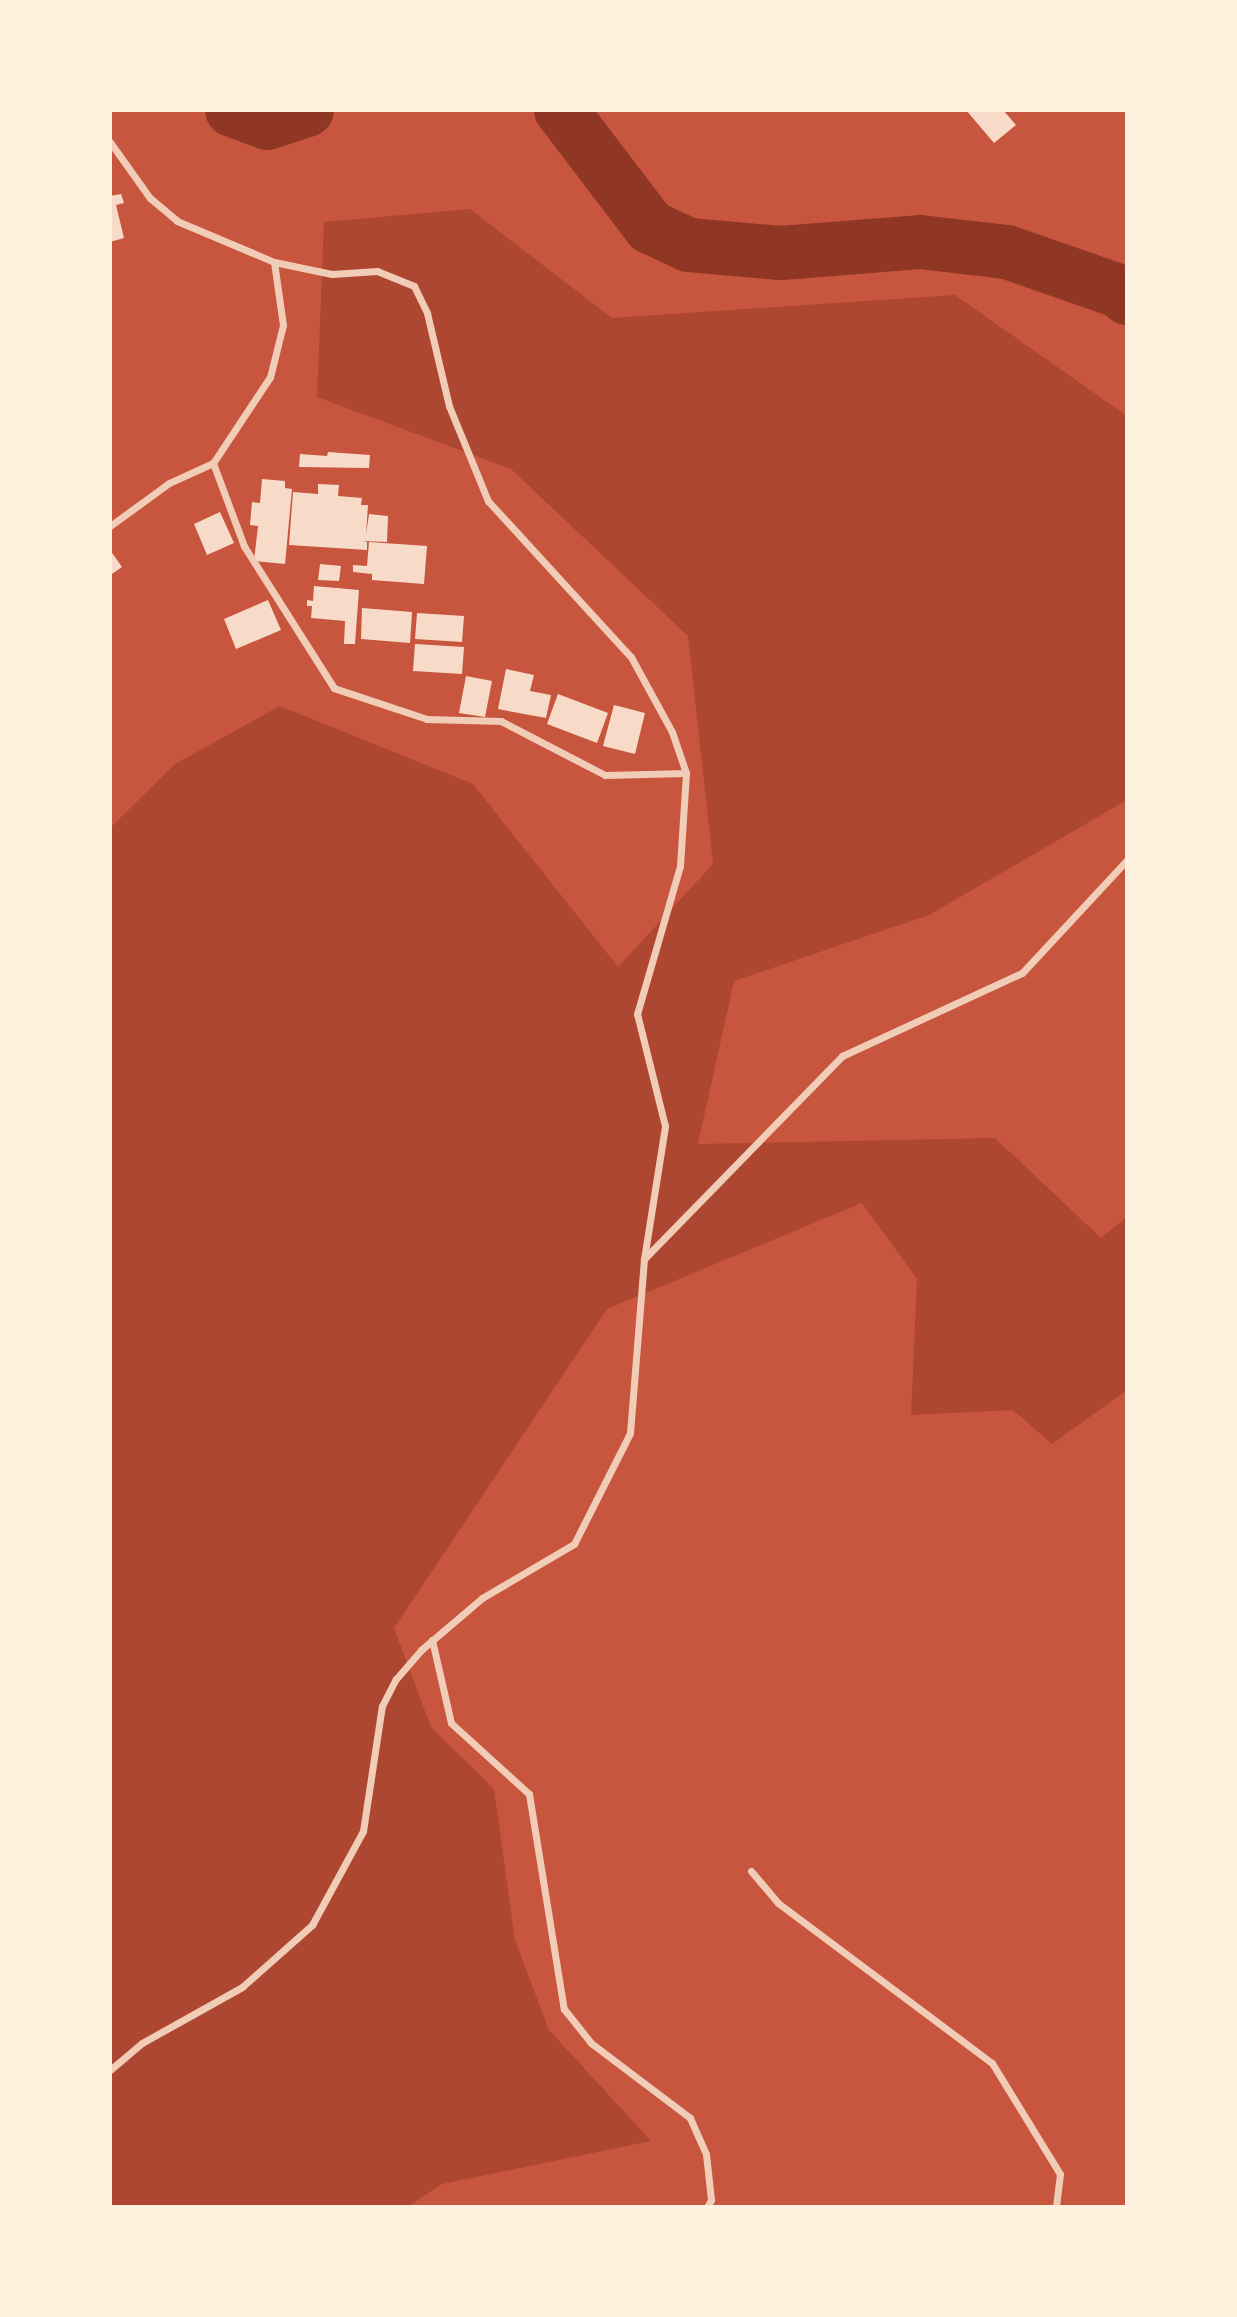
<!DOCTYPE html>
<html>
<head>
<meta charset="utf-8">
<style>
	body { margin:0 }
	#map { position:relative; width:1237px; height:2317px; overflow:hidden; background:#c8553d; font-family:"PT Sans Narrow",sans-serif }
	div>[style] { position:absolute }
	.green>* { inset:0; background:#ae4732 }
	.river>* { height:54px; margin:-27px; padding:0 27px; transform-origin:27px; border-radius:27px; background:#8f3625 }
	.building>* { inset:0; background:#f7dbc8 }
	.minor>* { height:7px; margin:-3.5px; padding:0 3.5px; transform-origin:3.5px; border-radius:3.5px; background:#f1ccb7 }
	span { translate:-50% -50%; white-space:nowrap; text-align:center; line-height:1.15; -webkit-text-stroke:5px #fff3e0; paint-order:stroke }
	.frame { position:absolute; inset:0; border:112px solid #fff3e0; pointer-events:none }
</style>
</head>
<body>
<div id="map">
	<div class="green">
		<i style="clip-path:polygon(470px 209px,612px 318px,955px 295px,1127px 416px,1127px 800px,929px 915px,734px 981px,698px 1144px,995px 1138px,1101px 1238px,1127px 1217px,1127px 1390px,1052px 1444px,1013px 1410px,911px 1415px,917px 1279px,862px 1203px,607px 1309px,394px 1628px,431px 1727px,494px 1789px,515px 1940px,549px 2030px,651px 2141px,442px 2184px,407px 2207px,110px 2207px,110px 828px,175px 764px,280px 706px,473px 784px,618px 967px,713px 864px,688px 636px,511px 469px,317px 397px,324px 222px)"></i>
	</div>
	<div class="river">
		<i style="left:232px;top:110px;width:37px;rotate:20deg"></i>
		<i style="left:267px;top:123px;width:42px;rotate:-18deg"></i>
		<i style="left:561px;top:110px;width:147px;rotate:52.7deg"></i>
		<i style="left:650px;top:227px;width:43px;rotate:24.8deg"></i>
		<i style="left:689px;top:245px;width:92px;rotate:5deg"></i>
		<i style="left:781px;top:253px;width:139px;rotate:-4.5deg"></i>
		<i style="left:920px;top:242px;width:88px;rotate:6.6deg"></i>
		<i style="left:1007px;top:252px;width:119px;rotate:19.2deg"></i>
		<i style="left:1119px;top:291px;width:11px;rotate:41deg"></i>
	</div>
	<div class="building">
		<i style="clip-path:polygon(966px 110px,1003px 110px,1016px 125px,994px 143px)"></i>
		<i style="clip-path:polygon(121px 194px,124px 203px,116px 205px,124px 238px,110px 242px,110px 196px)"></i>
		<i style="clip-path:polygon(328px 452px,370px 455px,369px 468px,299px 467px,300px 454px,327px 456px)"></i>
		<i style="clip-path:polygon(262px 479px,285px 481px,285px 488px,292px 489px,285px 564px,254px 561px,258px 526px,250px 525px,252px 502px,260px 503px)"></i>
		<i style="clip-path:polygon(318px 484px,339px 485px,338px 496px,362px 498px,361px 505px,368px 505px,366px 534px,369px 514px,388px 516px,387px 542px,363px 541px,367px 542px,367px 550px,289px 545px,293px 492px,318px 494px)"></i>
		<i style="clip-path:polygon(220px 512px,234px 543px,207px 555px,194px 524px)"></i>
		<i style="clip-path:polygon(369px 542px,427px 546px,424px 584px,372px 580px,372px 574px,353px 572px,353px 565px,367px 566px)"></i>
		<i style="clip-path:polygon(110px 550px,122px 567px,112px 574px,110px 571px)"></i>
		<i style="clip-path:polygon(320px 564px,341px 566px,339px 581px,318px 580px)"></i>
		<i style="clip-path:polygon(314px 586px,359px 590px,355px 644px,344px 644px,345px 621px,311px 618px,312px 606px,307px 606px,307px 600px,313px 601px)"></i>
		<i style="clip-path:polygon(268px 600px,281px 630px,236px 649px,224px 619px)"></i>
		<i style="clip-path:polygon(362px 608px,412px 612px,410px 643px,361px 639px)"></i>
		<i style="clip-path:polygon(417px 613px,464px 616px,462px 642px,415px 639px)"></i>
		<i style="clip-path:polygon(415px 644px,464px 647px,462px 674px,413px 671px)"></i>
		<i style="clip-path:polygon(506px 669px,534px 675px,530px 691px,551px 695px,546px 718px,498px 709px)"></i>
		<i style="clip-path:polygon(466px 676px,492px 681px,485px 717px,459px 713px)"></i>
		<i style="clip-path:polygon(558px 694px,608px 713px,597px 743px,547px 724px)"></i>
		<i style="clip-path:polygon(614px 705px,645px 713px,635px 754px,603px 746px)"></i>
	</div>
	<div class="minor">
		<i style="left:110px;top:142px;width:69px;rotate:54.5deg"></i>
		<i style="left:150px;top:198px;width:35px;rotate:40deg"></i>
		<i style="left:177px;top:221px;width:105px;rotate:22.9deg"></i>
		<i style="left:274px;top:262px;width:64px;rotate:81.9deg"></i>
		<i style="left:283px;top:325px;width:54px;rotate:104deg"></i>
		<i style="left:270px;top:377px;width:103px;rotate:123.5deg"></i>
		<i style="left:213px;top:463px;width:48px;rotate:155.6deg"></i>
		<i style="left:169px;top:483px;width:73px;rotate:143.9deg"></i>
		<i style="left:274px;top:262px;width:59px;rotate:11.7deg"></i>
		<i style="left:332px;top:274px;width:45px;rotate:-3.8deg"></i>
		<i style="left:377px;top:271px;width:40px;rotate:22deg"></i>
		<i style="left:414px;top:286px;width:30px;rotate:64deg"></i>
		<i style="left:427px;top:313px;width:96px;rotate:76.7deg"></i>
		<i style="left:449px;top:406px;width:103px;rotate:67.7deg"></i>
		<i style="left:488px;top:501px;width:212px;rotate:47.5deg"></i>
		<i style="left:631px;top:657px;width:85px;rotate:61.3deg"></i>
		<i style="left:672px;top:732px;width:43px;rotate:71.1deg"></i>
		<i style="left:644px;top:1259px;width:284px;rotate:-45.7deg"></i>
		<i style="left:842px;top:1056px;width:198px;rotate:-24.8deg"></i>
		<i style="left:1022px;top:973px;width:154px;rotate:-47.1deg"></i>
		<i style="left:432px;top:1640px;width:85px;rotate:77.1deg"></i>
		<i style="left:451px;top:1723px;width:105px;rotate:42.3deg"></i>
		<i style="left:529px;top:1794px;width:218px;rotate:80.8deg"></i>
		<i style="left:564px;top:2009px;width:43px;rotate:51.5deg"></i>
		<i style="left:591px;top:2043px;width:124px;rotate:37.1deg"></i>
		<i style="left:690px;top:2118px;width:39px;rotate:66deg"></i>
		<i style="left:706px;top:2154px;width:46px;rotate:83.8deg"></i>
		<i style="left:711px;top:2200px;width:8px;rotate:120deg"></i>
		<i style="left:751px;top:1871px;width:42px;rotate:49.8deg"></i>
		<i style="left:778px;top:1903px;width:267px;rotate:36.8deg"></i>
		<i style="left:992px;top:2063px;width:130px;rotate:58.5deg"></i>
		<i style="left:1060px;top:2174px;width:33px;rotate:97deg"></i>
		<i style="left:110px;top:2070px;width:42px;rotate:-40.2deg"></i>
		<i style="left:142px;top:2043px;width:115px;rotate:-29.2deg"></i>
		<i style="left:242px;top:1987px;width:94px;rotate:-41.5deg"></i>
		<i style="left:312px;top:1925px;width:107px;rotate:-61.5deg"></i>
		<i style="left:363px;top:1831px;width:126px;rotate:-81.4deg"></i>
		<i style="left:382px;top:1706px;width:30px;rotate:-63deg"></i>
		<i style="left:396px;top:1679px;width:38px;rotate:-49deg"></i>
		<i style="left:421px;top:1650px;width:80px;rotate:-40.4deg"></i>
		<i style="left:482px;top:1598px;width:107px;rotate:-30.4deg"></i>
		<i style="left:574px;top:1544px;width:124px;rotate:-63.2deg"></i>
		<i style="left:630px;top:1433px;width:175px;rotate:-85.4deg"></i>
		<i style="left:644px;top:1259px;width:135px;rotate:-81deg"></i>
		<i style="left:665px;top:1126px;width:115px;rotate:-104deg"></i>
		<i style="left:637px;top:1014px;width:154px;rotate:-73.8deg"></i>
		<i style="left:680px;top:866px;width:93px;rotate:-86.3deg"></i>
		<i style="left:686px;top:773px;width:81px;rotate:178.6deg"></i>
		<i style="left:605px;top:775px;width:117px;rotate:-152.6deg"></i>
		<i style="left:501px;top:721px;width:74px;rotate:-178.5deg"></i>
		<i style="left:427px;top:719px;width:98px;rotate:-161.6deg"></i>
		<i style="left:334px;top:688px;width:168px;rotate:-122.4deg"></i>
		<i style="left:244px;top:546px;width:89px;rotate:-110.5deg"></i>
	</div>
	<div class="frame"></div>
</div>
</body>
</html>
